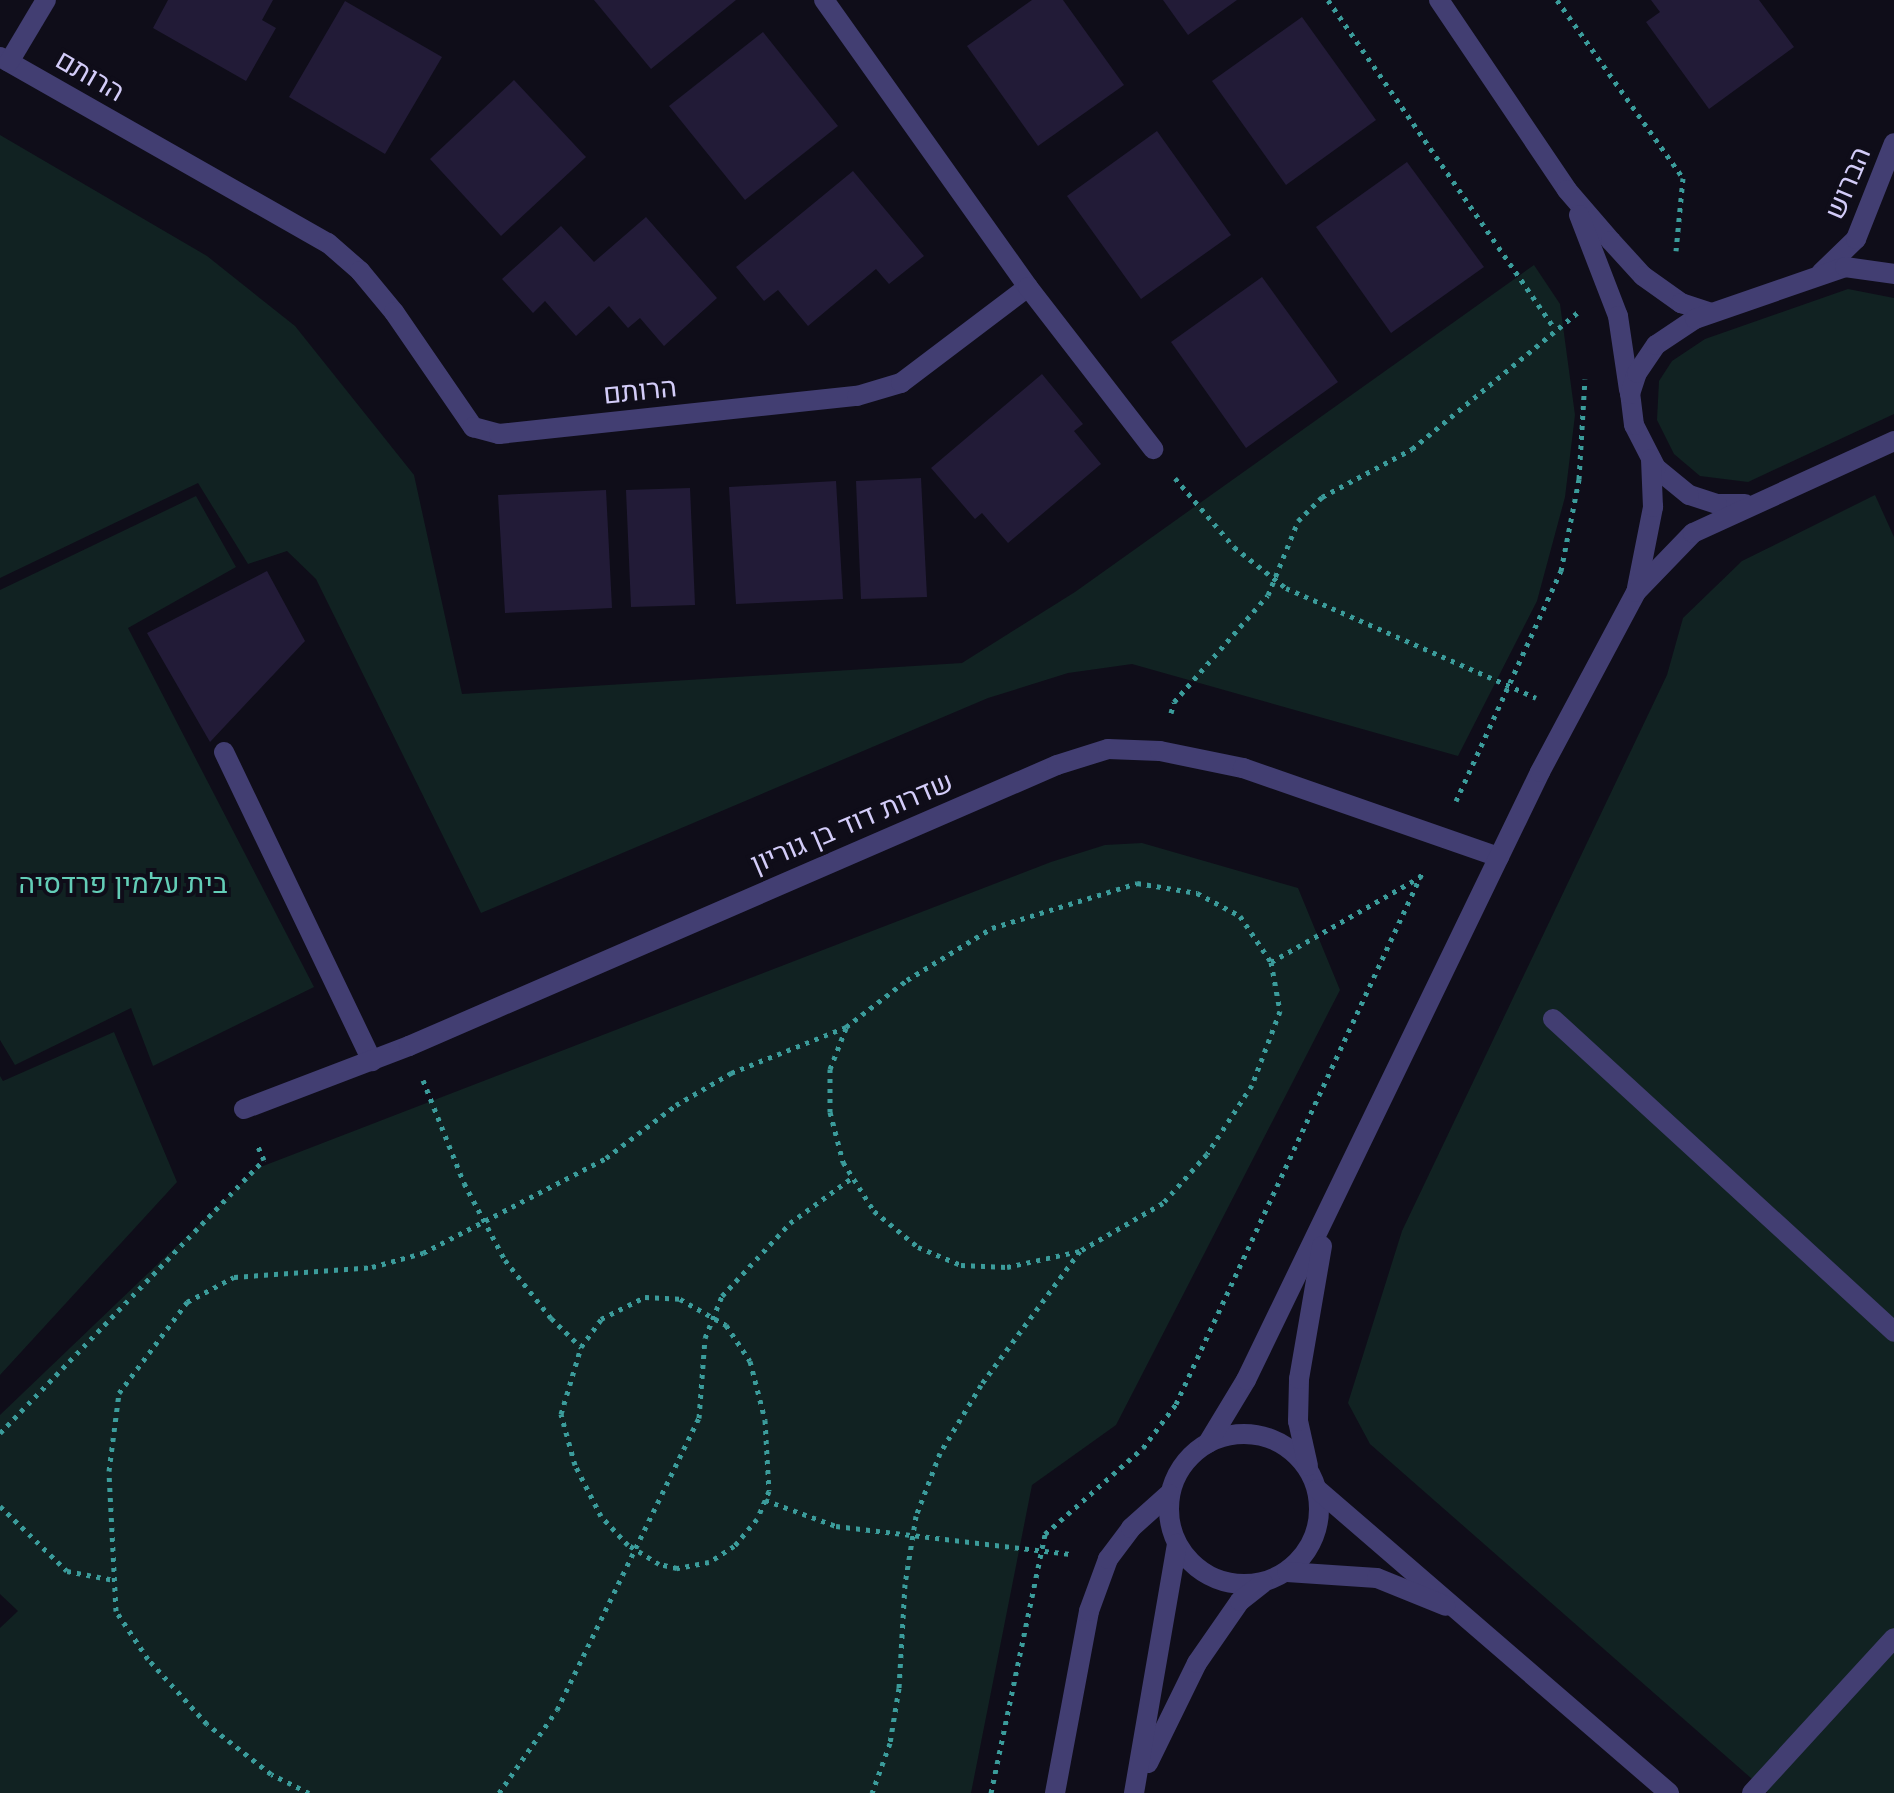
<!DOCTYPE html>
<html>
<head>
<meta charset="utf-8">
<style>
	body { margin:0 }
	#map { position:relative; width:1894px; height:1793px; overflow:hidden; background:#0f0d19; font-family:Poppins,Heebo,sans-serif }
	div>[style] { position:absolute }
	.green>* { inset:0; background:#122 }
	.building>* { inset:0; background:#221b37 }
	.path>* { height:5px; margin-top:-2.5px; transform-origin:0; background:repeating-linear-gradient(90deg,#3b9c9b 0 4px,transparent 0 10px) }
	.minor>* { height:20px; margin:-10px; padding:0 10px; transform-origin:10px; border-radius:10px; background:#423e72 }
	.minor>.ring { margin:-10px; padding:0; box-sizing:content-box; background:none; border:20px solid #423e72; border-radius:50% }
	span { translate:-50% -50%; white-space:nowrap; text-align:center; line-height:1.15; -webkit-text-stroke:8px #0f0d19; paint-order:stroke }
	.street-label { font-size:28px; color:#d3ccf8 }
	.park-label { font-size:28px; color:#63cdb7 }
</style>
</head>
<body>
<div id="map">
	<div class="green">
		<i style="clip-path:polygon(0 135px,207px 256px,295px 326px,414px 475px,462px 694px,962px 663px,1075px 592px,1534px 265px,1560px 304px,1575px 415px,1565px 497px,1537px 601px,1458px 756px,1132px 664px,1068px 673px,988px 698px,481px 913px,316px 579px,287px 551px,248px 564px,198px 483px,0 578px)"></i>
		<i style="clip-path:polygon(1848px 289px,1894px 298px,1894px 414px,1748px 482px,1700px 476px,1674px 454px,1657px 420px,1659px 381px,1672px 361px,1705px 339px)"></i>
		<i style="clip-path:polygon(1875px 495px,1894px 537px,1894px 1793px,1768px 1793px,1370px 1444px,1348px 1403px,1402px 1231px,1667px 675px,1683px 618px,1742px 561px)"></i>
		<i style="clip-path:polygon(196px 496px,236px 567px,128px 628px,314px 987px,153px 1066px,131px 1008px,15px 1065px,0 1040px,0 590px)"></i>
		<i style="clip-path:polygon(1142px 843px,1298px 888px,1340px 990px,1116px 1425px,1032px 1485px,971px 1793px,0 1793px,0 1628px,18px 1611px,0 1594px,0 1415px,258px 1168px,1051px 862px,1105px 845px)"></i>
		<i style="clip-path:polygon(114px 1032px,177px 1182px,0 1375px,0 1076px,3px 1081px)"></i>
	</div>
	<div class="building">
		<i style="clip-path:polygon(168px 0,273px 0,262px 20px,276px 28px,246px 81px,153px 28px)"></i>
		<i style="clip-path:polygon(594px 0,736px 0,651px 69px)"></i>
		<i style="clip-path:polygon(1032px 0,1063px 0,1124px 85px,1038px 146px,967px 46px)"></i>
		<i style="clip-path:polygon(1163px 0,1237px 0,1188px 35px)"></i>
		<i style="clip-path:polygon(1651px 0,1759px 0,1794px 47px,1709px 109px,1646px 22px,1660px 12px)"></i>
		<i style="clip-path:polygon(345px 1px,442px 57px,385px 154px,289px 97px)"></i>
		<i style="clip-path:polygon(1302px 17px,1376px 120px,1286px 185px,1212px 81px)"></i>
		<i style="clip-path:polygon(763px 32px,838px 126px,745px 200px,669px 106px)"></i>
		<i style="clip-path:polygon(514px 80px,586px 157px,501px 236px,430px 159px)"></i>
		<i style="clip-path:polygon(1157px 131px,1231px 235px,1141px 299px,1067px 196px)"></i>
		<i style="clip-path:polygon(1407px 162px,1484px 267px,1391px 333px,1316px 227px)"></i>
		<i style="clip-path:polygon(853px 171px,924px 256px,889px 284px,876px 269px,808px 326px,778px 290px,764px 301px,736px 267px)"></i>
		<i style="clip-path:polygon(646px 217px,717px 298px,664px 346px,640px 318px,628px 328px,609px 306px,576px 336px,545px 301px,533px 313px,502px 279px,561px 226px,594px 262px)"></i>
		<i style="clip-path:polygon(1262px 277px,1338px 382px,1246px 448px,1171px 342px)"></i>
		<i style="clip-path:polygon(1042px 374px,1083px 424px,1074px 431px,1101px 464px,1008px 543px,982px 513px,975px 519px,931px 468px)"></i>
		<i style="clip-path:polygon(921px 478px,927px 597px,861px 599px,856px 481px)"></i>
		<i style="clip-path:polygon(836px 481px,843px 599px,736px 604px,729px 487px)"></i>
		<i style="clip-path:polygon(690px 488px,695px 605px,631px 607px,626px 490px)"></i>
		<i style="clip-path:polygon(606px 490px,612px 608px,505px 613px,498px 495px)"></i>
		<i style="clip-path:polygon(267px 571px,305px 641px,210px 742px,147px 633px)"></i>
	</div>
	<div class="path">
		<i style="left:1328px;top:0;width:398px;rotate:55.4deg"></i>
		<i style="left:1557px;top:0;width:218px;rotate:54.7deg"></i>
		<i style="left:1683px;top:178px;width:73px;rotate:95.5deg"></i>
		<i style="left:1175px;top:478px;width:91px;rotate:49.5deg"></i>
		<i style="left:1234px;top:547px;width:66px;rotate:38.3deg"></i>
		<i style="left:1286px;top:588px;width:273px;rotate:23.7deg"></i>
		<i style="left:1171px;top:713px;width:11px;rotate:-75deg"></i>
		<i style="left:1174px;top:702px;width:142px;rotate:-48.7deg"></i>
		<i style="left:1268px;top:595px;width:80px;rotate:-67.9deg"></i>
		<i style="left:1298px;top:521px;width:34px;rotate:-45deg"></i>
		<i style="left:1322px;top:497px;width:102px;rotate:-28.1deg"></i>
		<i style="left:1412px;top:449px;width:215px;rotate:-39.5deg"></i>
		<i style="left:1456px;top:801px;width:253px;rotate:-65.5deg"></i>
		<i style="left:1561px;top:571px;width:94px;rotate:-78.9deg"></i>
		<i style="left:1579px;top:479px;width:100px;rotate:-86.6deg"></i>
		<i style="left:1271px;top:962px;width:172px;rotate:-29.7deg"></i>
		<i style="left:846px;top:1028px;width:44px;rotate:111.3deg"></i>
		<i style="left:830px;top:1069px;width:43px;rotate:90deg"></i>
		<i style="left:830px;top:1112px;width:52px;rotate:75.4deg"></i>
		<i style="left:843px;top:1162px;width:58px;rotate:57.7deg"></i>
		<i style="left:874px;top:1211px;width:57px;rotate:39.3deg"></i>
		<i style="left:918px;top:1247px;width:47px;rotate:22.7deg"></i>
		<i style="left:961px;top:1265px;width:46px;rotate:2.5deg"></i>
		<i style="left:1007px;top:1267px;width:75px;rotate:-12.4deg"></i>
		<i style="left:423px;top:1080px;width:111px;rotate:68.3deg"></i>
		<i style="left:464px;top:1183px;width:87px;rotate:62deg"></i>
		<i style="left:505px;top:1260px;width:74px;rotate:51.6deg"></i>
		<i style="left:551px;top:1318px;width:42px;rotate:44deg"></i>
		<i style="left:645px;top:1297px;width:35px;rotate:3deg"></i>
		<i style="left:680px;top:1299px;width:53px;rotate:29.5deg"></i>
		<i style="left:726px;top:1325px;width:43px;rotate:56.3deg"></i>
		<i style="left:750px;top:1361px;width:61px;rotate:75.7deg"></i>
		<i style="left:765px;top:1420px;width:71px;rotate:86.8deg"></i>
		<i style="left:769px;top:1491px;width:30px;rotate:113deg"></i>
		<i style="left:757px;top:1519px;width:35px;rotate:130deg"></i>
		<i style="left:734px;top:1546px;width:30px;rotate:147deg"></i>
		<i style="left:709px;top:1562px;width:33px;rotate:169deg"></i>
		<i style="left:677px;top:1568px;width:18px;rotate:-167deg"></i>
		<i style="left:659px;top:1564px;width:36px;rotate:-148deg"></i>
		<i style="left:628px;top:1545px;width:40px;rotate:-133deg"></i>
		<i style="left:601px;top:1516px;width:57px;rotate:-117deg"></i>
		<i style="left:575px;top:1465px;width:53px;rotate:-105.4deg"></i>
		<i style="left:561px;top:1414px;width:70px;rotate:-73.4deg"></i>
		<i style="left:581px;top:1347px;width:34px;rotate:-54deg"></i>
		<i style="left:601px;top:1319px;width:49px;rotate:-26.6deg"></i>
		<i style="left:0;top:1433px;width:380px;rotate:-46deg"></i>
		<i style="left:264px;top:1160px;width:17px;rotate:-114deg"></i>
		<i style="left:765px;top:1500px;width:76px;rotate:20.1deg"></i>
		<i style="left:836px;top:1526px;width:236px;rotate:6.8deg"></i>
		<i style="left:0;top:1506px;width:93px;rotate:44.1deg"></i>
		<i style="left:67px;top:1571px;width:48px;rotate:10.8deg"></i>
		<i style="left:309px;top:1793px;width:42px;rotate:-153.4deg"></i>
		<i style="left:271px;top:1774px;width:81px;rotate:-142deg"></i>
		<i style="left:207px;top:1724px;width:88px;rotate:-132.2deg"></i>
		<i style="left:148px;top:1659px;width:58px;rotate:-123.7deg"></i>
		<i style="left:116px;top:1611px;width:140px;rotate:-92.9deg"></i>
		<i style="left:109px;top:1471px;width:79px;rotate:-82.7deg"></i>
		<i style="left:119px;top:1393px;width:114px;rotate:-53.2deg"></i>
		<i style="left:187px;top:1302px;width:53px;rotate:-28deg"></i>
		<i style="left:234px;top:1277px;width:138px;rotate:-4.1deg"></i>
		<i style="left:372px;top:1267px;width:53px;rotate:-15.4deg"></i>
		<i style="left:423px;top:1253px;width:206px;rotate:-27.4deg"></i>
		<i style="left:606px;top:1158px;width:88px;rotate:-37.1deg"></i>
		<i style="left:676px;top:1105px;width:64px;rotate:-30.2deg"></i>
		<i style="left:731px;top:1073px;width:124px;rotate:-21.8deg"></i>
		<i style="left:846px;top:1027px;width:77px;rotate:-37.6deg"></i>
		<i style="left:907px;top:980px;width:100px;rotate:-31.5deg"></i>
		<i style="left:992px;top:928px;width:152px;rotate:-17.2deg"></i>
		<i style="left:1137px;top:883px;width:61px;rotate:9.5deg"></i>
		<i style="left:1197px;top:893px;width:49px;rotate:28.1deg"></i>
		<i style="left:1240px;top:916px;width:55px;rotate:56deg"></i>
		<i style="left:1271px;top:962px;width:50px;rotate:79.6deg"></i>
		<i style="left:1280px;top:1011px;width:79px;rotate:110.7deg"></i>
		<i style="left:1252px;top:1085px;width:82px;rotate:123.1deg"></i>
		<i style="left:1207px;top:1154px;width:66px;rotate:131.9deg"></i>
		<i style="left:1163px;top:1203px;width:96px;rotate:150deg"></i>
		<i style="left:1080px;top:1251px;width:167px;rotate:126.5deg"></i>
		<i style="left:981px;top:1385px;width:79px;rotate:121.1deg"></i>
		<i style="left:940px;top:1453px;width:67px;rotate:110.9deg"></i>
		<i style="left:916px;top:1516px;width:69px;rotate:99.2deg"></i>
		<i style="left:905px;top:1584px;width:104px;rotate:93.3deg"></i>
		<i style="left:899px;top:1688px;width:56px;rotate:99.3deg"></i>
		<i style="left:890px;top:1743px;width:53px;rotate:109.8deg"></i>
		<i style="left:499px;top:1793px;width:101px;rotate:-55.1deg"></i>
		<i style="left:557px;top:1710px;width:325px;rotate:-64.1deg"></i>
		<i style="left:699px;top:1418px;width:80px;rotate:-85.7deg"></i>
		<i style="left:705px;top:1338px;width:45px;rotate:-68deg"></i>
		<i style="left:722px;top:1296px;width:100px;rotate:-47deg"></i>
		<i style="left:790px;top:1223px;width:78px;rotate:-36.1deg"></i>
		<i style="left:991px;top:1793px;width:265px;rotate:-78.2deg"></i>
		<i style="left:1045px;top:1534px;width:130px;rotate:-41.3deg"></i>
		<i style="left:1143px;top:1448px;width:55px;rotate:-53.1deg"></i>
		<i style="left:1176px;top:1404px;width:587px;rotate:-65.14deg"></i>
	</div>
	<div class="minor">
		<i style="left:1439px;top:0;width:229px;rotate:56deg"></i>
		<i style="left:1567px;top:190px;width:67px;rotate:49.2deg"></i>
		<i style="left:1611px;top:241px;width:47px;rotate:47.6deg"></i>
		<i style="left:1643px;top:276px;width:47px;rotate:35.4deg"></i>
		<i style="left:1681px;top:303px;width:32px;rotate:18deg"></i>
		<i style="left:0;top:57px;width:377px;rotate:29.6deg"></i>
		<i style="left:328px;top:243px;width:43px;rotate:41.2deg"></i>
		<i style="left:360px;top:271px;width:53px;rotate:50.3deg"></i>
		<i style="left:394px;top:312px;width:140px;rotate:55.5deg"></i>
		<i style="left:473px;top:427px;width:27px;rotate:15deg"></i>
		<i style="left:499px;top:434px;width:360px;rotate:-6.1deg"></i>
		<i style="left:857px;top:396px;width:46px;rotate:-16.5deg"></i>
		<i style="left:901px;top:383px;width:159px;rotate:-37.1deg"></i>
		<i style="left:1028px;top:287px;width:352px;rotate:-125.4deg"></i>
		<i style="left:9px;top:62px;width:72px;rotate:-59.2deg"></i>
		<i style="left:1579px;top:215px;width:108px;rotate:68.9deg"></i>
		<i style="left:1618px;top:316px;width:75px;rotate:81.5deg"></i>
		<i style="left:1821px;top:273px;width:49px;rotate:-44.2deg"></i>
		<i style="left:1856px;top:239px;width:103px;rotate:-68.4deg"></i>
		<i style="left:1028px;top:287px;width:205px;rotate:52.3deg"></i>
		<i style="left:1745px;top:504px;width:28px;rotate:180deg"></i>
		<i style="left:1717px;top:504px;width:29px;rotate:-162deg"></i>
		<i style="left:1689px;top:495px;width:43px;rotate:-140.7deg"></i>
		<i style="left:1656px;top:468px;width:48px;rotate:-117.1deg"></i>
		<i style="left:1634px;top:425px;width:31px;rotate:-97deg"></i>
		<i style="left:1630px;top:394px;width:22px;rotate:-72deg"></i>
		<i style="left:1637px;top:373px;width:34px;rotate:-56deg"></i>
		<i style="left:1656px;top:345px;width:47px;rotate:-33.7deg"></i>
		<i style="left:1695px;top:319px;width:159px;rotate:-19.1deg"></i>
		<i style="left:1845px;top:267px;width:49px;rotate:8.1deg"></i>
		<i style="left:1637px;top:588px;width:83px;rotate:-78.8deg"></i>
		<i style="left:1653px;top:507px;width:48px;rotate:-92.4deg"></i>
		<i style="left:224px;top:752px;width:343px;rotate:64.4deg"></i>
		<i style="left:1553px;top:1019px;width:463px;rotate:42.5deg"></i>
		<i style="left:244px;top:1109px;width:177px;rotate:-20.9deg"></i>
		<i style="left:409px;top:1046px;width:706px;rotate:-23.44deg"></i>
		<i style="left:1057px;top:765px;width:53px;rotate:-17.4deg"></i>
		<i style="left:1108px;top:749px;width:52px;rotate:2.2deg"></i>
		<i style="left:1160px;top:751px;width:85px;rotate:11.6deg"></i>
		<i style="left:1243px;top:768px;width:271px;rotate:19.2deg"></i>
		<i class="ring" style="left:1169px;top:1434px;width:130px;height:130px"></i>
		<i style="left:1208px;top:1443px;width:74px;rotate:-58.9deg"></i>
		<i style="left:1246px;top:1380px;width:675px;rotate:-64.19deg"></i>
		<i style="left:1540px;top:772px;width:204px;rotate:-61.9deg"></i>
		<i style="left:1636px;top:592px;width:82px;rotate:-46deg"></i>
		<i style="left:1693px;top:533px;width:221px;rotate:-24.6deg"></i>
		<i style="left:1308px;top:1466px;width:46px;rotate:-102.5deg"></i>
		<i style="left:1298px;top:1421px;width:42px;rotate:-88.6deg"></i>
		<i style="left:1299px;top:1379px;width:135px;rotate:-80.2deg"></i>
		<i style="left:1317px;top:1489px;width:465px;rotate:40.8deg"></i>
		<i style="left:1287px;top:1572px;width:90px;rotate:3.8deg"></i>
		<i style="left:1377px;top:1578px;width:74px;rotate:22.1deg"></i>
		<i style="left:1148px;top:1763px;width:111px;rotate:-63.9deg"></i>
		<i style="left:1197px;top:1663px;width:75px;rotate:-55.3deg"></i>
		<i style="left:1240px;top:1601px;width:29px;rotate:-38deg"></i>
		<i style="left:1055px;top:1793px;width:185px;rotate:-79.4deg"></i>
		<i style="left:1089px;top:1611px;width:55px;rotate:-69.9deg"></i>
		<i style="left:1108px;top:1559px;width:39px;rotate:-53deg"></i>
		<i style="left:1131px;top:1528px;width:51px;rotate:-41.8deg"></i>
		<i style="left:1134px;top:1793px;width:253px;rotate:-80.2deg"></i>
		<i style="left:1752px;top:1793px;width:210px;rotate:-47.5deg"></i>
	</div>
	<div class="street-label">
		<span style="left:90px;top:76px;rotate:30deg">הרותם</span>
		<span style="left:1848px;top:183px;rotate:-67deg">הברוש</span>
		<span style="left:640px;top:391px;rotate:-6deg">הרותם</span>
		<span style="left:852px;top:823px;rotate:-23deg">שדרות דוד בן גוריון</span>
	</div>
	<div class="park-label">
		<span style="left:123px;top:884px">בית עלמין פרדסיה</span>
	</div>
</div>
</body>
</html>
